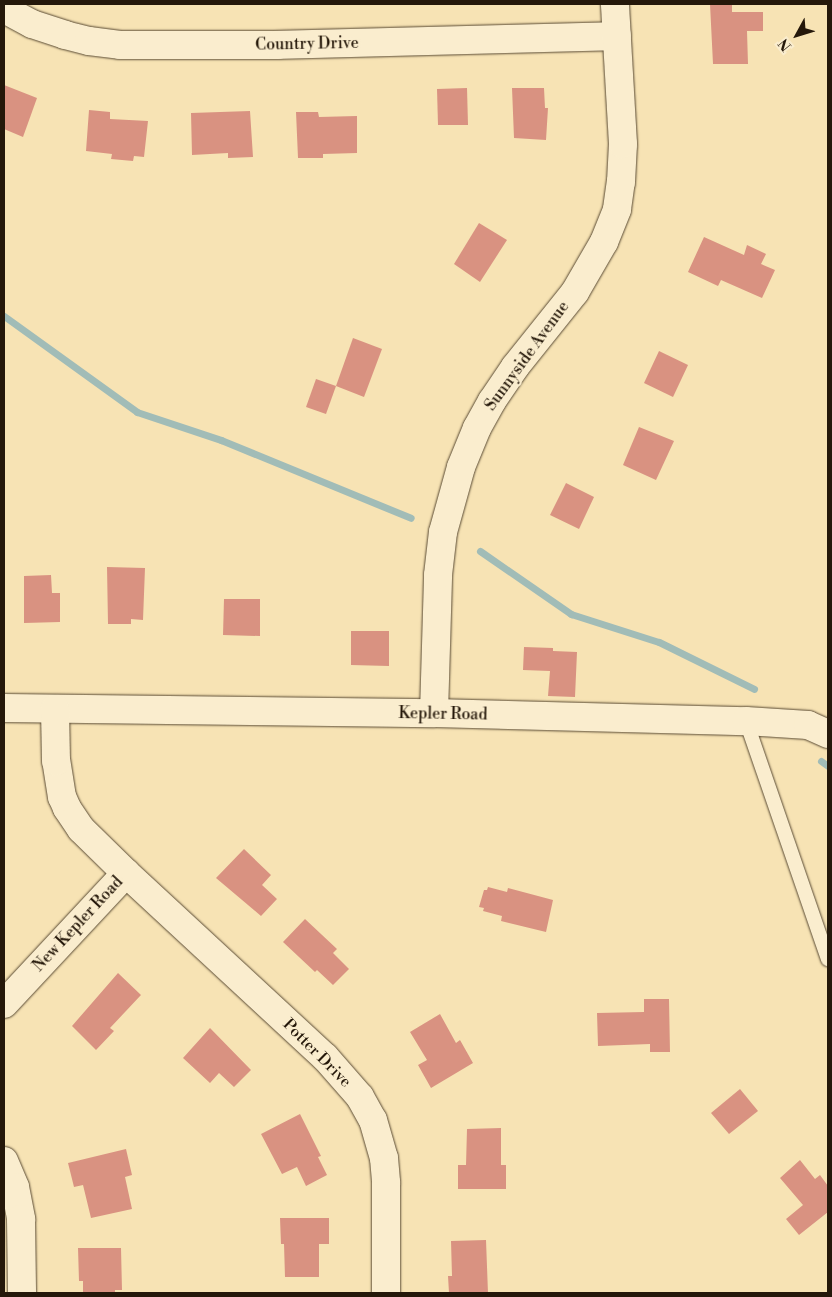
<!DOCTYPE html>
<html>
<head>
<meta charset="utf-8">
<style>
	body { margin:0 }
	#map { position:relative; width:832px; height:1297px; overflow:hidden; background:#f7e3b4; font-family:"Libre Bodoni",serif }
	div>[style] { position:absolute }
	.stream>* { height:7px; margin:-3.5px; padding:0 3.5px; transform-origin:3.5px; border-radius:3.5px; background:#a1bcb7 }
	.building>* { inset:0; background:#d99281 }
	.roads { filter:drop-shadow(0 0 1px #5a4b34) drop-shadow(0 0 1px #5a4b34) }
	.lane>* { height:14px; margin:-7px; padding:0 7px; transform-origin:7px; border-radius:7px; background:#faedce }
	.street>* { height:28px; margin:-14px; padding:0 14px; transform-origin:14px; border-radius:14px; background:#faedce }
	span { translate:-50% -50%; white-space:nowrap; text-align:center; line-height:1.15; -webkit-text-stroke:4.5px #faedce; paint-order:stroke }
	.street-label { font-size:16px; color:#25180a }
	.frame { position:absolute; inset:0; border:5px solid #25180a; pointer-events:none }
	.north { position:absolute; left:772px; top:10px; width:50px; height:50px; -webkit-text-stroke:4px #faedce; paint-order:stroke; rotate:231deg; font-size:14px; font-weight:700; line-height:20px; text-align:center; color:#25180a }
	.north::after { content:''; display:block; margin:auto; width:18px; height:22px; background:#25180a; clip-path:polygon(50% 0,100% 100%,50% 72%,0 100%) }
</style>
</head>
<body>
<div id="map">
	<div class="stream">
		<i style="left:4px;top:316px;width:164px;rotate:35.8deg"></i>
		<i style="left:137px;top:412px;width:89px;rotate:18.4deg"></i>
		<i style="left:221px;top:440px;width:205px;rotate:22.3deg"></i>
		<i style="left:480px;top:551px;width:111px;rotate:34.7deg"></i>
		<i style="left:571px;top:614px;width:92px;rotate:17.7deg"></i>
		<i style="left:659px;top:642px;width:106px;rotate:26.3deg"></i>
		<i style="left:821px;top:761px;width:9px;rotate:36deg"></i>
	</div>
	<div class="building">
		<i style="clip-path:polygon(710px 4px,732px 4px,732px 12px,763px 12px,763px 31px,747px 31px,748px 64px,713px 64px)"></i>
		<i style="clip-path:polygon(4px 85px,37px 98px,23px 137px,4px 129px)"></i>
		<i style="clip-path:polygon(467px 88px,468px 125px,438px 125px,437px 89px)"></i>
		<i style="clip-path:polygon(512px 88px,544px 88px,545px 108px,548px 108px,546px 140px,514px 138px)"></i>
		<i style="clip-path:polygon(89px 110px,110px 112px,110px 119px,148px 121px,144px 157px,134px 156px,133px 161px,111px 159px,112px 154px,86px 151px)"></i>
		<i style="clip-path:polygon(250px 111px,253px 157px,228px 158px,228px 153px,192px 155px,191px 113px)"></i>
		<i style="clip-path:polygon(296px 112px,318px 112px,319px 117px,357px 116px,357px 153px,323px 154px,323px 158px,298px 158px)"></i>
		<i style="clip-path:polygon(479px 223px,507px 240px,480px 282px,454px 264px)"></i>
		<i style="clip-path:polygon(704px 237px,744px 255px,747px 245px,766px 254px,761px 264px,775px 270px,762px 298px,721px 280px,718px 286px,688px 272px)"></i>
		<i style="clip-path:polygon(353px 338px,382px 349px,364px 397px,336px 386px)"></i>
		<i style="clip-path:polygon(659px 351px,688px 365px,673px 397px,644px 383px)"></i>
		<i style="clip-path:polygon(316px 379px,336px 386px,326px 414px,306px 407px)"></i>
		<i style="clip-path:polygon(639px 427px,674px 441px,656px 480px,623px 465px)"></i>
		<i style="clip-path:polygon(566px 483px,594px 497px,579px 529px,550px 515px)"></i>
		<i style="clip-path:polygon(107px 567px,145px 568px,143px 620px,131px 619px,131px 624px,108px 624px)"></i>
		<i style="clip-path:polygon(51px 575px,52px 593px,60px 593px,60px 622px,24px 623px,24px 576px)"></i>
		<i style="clip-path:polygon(224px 599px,260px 599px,260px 636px,223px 635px)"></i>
		<i style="clip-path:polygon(351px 631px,389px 631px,389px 666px,351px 665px)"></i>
		<i style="clip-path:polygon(524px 647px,553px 648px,553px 651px,577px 652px,575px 697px,548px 696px,550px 671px,523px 670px)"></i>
		<i style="clip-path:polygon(244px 849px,271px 875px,262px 885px,277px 899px,261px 916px,216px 878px)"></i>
		<i style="clip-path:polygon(488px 887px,507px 892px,508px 888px,553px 900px,546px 932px,501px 921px,502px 916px,483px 911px,484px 908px,479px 907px,484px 890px,487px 890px)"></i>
		<i style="clip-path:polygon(305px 919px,337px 949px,333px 953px,349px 969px,333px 985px,317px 970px,315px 972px,283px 942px)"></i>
		<i style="clip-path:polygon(118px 973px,141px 995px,110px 1028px,114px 1031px,96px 1050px,72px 1026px)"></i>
		<i style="clip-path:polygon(644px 999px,669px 999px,670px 1052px,650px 1052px,650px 1044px,598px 1046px,597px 1013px,644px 1012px)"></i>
		<i style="clip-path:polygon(440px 1014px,456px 1043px,460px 1040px,473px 1063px,431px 1088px,418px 1065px,427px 1060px,410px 1032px)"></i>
		<i style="clip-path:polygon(210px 1028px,251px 1070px,234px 1087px,219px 1073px,210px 1083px,183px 1058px)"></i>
		<i style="clip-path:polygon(740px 1089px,758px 1111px,729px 1134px,711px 1113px)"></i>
		<i style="clip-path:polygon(300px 1114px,321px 1156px,318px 1157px,327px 1175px,306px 1186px,297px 1167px,282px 1174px,261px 1134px)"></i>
		<i style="clip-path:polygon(501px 1128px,501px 1165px,506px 1165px,506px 1189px,458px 1189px,458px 1165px,466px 1165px,467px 1129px)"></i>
		<i style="clip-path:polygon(126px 1149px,132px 1175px,125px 1177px,132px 1209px,91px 1218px,83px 1185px,74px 1187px,68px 1163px)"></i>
		<i style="clip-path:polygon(800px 1160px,815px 1179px,820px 1175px,828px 1186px,828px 1212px,799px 1235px,786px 1219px,803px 1205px,780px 1178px)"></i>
		<i style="clip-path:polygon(280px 1218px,329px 1218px,329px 1244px,319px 1244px,319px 1277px,285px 1277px,284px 1244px,281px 1244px)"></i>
		<i style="clip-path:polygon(486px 1240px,488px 1293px,449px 1293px,448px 1276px,452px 1276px,451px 1241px)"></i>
		<i style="clip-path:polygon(78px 1248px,121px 1248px,122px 1290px,115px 1290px,115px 1293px,83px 1293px,83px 1281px,79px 1281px)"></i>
	</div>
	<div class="roads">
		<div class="lane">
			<i style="left:746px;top:721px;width:252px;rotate:71deg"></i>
		</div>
		<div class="street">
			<i style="left:4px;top:9px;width:32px;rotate:28deg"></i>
			<i style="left:32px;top:24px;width:35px;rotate:18deg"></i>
			<i style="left:65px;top:35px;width:25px;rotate:14deg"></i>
			<i style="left:89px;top:41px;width:31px;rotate:7deg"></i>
			<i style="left:120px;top:45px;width:158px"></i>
			<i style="left:278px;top:45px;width:339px;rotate:-1.5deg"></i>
			<i style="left:4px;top:708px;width:430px;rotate:0.7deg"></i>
			<i style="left:434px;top:713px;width:312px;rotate:1.5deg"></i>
			<i style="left:746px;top:721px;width:62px;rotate:3.7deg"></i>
			<i style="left:808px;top:725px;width:22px;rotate:24deg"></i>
			<i style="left:434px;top:713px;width:138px;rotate:-88.3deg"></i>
			<i style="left:438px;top:575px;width:43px;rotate:-83.4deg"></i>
			<i style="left:443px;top:532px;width:67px;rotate:-74.5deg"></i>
			<i style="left:461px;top:467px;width:42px;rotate:-67.7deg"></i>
			<i style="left:477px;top:428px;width:31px;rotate:-61deg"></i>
			<i style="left:492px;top:401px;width:41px;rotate:-55.9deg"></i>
			<i style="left:515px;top:367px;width:96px;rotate:-51.3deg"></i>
			<i style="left:575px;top:292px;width:58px;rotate:-59.9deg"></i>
			<i style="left:604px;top:242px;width:35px;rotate:-68deg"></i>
			<i style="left:617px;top:209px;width:27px;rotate:-82deg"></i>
			<i style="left:621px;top:182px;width:38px;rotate:-87deg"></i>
			<i style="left:623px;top:144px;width:140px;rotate:-93.3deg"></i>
			<i style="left:126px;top:873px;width:271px;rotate:42.8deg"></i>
			<i style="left:325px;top:1057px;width:53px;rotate:48.8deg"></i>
			<i style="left:360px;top:1097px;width:26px;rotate:61deg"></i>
			<i style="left:373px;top:1120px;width:40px;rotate:74deg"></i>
			<i style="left:384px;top:1158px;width:25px;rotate:85deg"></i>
			<i style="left:386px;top:1183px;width:110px;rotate:90deg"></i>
			<i style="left:4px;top:1004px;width:179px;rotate:-47deg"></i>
			<i style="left:126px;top:873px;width:63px;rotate:-135.6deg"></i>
			<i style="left:81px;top:829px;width:25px;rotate:-124deg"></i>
			<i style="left:67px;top:808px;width:12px;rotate:-114deg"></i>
			<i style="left:62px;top:797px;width:36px;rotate:-99deg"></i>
			<i style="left:56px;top:761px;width:52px;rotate:-91.1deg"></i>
			<i style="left:4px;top:1161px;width:28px;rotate:67deg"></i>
			<i style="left:15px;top:1187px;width:33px;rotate:79deg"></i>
			<i style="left:21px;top:1219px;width:74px;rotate:89.2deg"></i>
		</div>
	</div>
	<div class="street-label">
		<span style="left:307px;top:44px;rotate:-1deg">Country Drive</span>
		<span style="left:527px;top:356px;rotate:-54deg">Sunnyside Avenue</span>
		<span style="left:443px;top:714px;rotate:1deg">Kepler Road</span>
		<span style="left:78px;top:924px;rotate:-47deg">New Kepler Road</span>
		<span style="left:317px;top:1053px;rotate:45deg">Potter Drive</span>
	</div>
	<div class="frame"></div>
	<div class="north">N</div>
</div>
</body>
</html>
